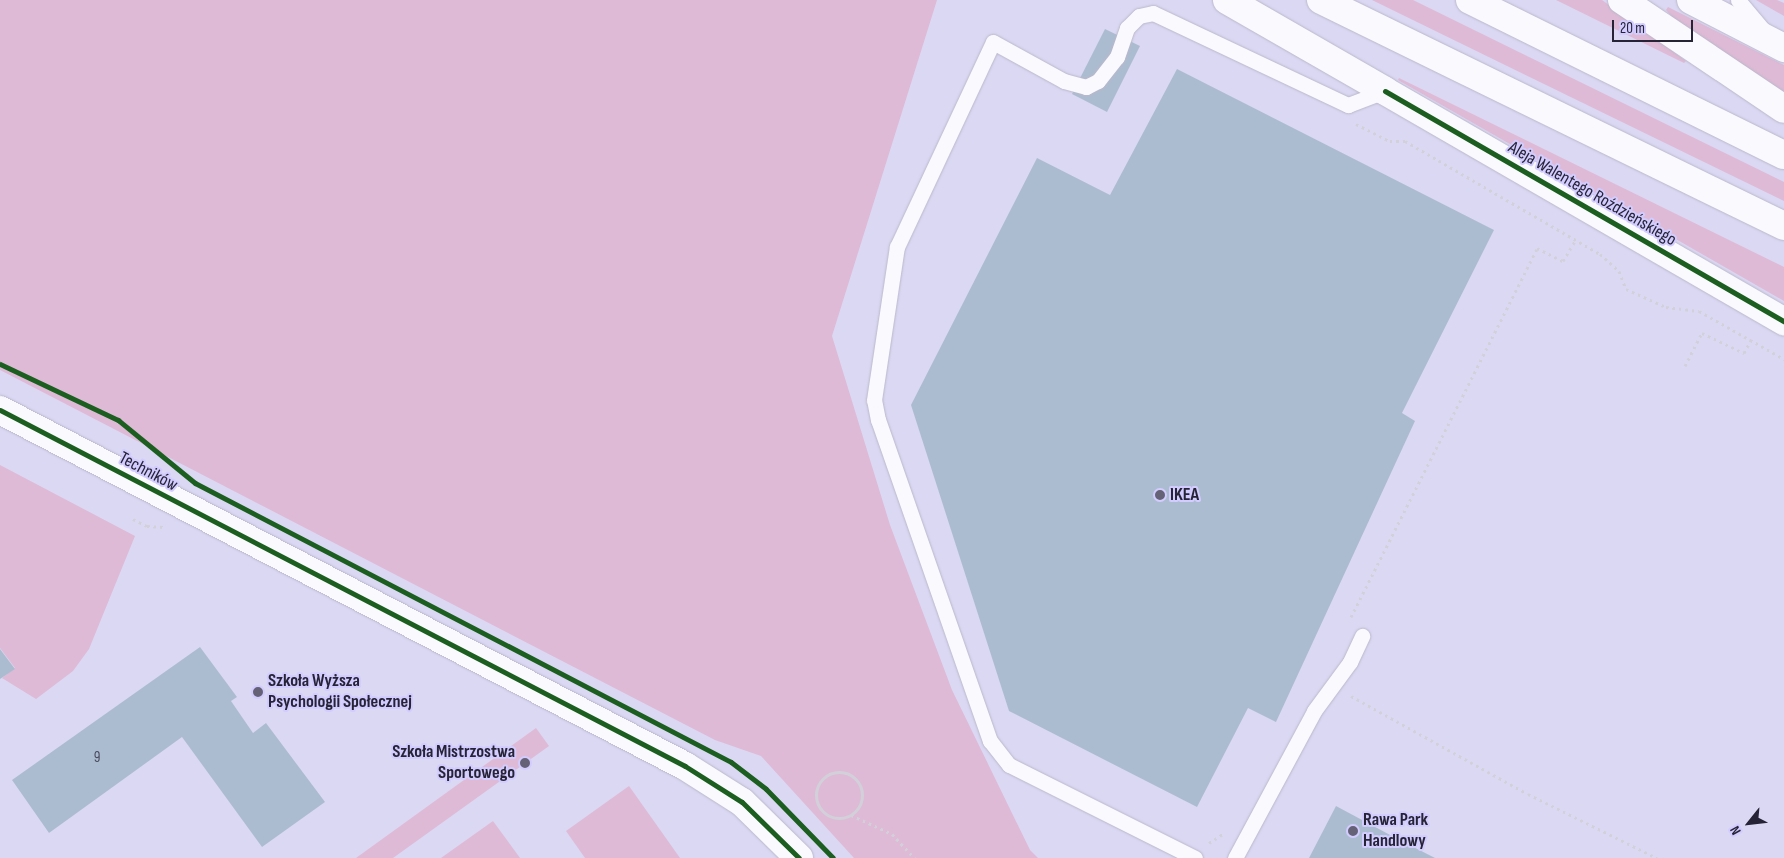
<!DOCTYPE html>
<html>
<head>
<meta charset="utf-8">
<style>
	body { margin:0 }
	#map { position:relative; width:1784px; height:858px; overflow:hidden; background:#dbd8f3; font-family:"Sofia Sans Condensed",sans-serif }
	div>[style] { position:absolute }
	.green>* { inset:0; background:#debad6 }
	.building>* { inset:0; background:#acbcd0 }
	.path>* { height:3px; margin-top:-1.5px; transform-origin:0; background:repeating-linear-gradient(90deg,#d2d1da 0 2.5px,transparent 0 6.5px) }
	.path>.ring { margin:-1.5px; padding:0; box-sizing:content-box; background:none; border:3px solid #d2d1da; border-radius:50% }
	.roads { filter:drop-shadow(0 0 1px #bab8cc) drop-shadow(0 0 1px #bab8cc) }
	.lane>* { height:15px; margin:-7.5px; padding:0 7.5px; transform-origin:7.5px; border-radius:7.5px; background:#faf9fd }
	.street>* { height:28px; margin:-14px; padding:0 14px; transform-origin:14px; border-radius:14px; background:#faf9fd }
	.highway>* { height:28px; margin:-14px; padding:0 14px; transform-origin:14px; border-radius:14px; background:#faf9fd }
	.cycleway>* { height:5px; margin:-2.5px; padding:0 2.5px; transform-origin:2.5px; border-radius:2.5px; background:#1b5e20 }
	.dots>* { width:14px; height:14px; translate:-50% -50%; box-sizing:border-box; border:2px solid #d2ccff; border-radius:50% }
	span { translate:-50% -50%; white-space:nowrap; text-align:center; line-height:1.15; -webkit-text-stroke:4px #d2ccff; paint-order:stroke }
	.number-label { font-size:15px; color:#48495c }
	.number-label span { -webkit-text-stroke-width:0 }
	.street-label { font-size:18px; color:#262336 }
	.poi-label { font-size:18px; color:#262336; font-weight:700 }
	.left { translate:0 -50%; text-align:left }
	.right { translate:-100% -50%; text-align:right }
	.north { position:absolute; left:1724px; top:798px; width:50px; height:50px; -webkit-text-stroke:4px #d2ccff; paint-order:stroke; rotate:241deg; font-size:14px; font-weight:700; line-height:20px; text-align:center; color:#262336 }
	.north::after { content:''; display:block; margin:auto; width:18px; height:22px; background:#262336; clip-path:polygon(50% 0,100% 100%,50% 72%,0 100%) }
	.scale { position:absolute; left:1612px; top:20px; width:81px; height:22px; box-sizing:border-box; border:2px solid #262336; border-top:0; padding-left:6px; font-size:15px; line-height:18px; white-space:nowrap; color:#262336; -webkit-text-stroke:4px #d2ccff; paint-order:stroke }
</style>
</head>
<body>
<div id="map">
	<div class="green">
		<i style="clip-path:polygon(0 0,937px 0,832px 336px,890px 525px,952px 690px,1030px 850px,1038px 858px,854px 858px,761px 756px,715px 740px,0 370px)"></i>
		<i style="clip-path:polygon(1372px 0,1413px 0,1784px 182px,1784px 201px)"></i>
		<i style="clip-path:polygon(1556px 0,1602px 0,1686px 61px,1684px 63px)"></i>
		<i style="clip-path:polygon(1756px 0,1777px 0,1784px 3px,1784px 16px)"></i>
		<i style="clip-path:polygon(1668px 7px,1784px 65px,1784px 101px,1672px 17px,1666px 10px)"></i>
		<i style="clip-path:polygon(1399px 78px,1784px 267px,1784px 301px,1398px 80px)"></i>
		<i style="clip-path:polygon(0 465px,135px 536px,89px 649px,73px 671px,36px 699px,2px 678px,15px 668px,0 648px)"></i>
		<i style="clip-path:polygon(536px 728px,549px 746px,393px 858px,356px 858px)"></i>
		<i style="clip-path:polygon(629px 786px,680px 858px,585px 858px,566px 831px)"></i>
		<i style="clip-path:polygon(493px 821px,520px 858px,441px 858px)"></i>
	</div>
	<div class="building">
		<i style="clip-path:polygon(1105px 29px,1140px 46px,1107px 112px,1072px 94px)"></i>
		<i style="clip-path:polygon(1177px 69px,1494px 230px,1402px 413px,1415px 421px,1276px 722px,1248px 708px,1197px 807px,1009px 711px,911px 405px,1037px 158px,1110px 195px)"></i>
		<i style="clip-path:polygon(200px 647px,237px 697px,231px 701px,253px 733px,266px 723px,325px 802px,262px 847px,182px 737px,49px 833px,12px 780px)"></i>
		<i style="clip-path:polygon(0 649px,15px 669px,0 679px)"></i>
		<i style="clip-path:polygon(1336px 806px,1392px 836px,1435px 858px,1309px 858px)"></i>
	</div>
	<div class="path">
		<i style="left:1356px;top:124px;width:38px;rotate:27deg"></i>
		<i style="left:1390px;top:141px;width:15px"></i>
		<i style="left:1405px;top:141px;width:225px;rotate:30.1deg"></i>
		<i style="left:1600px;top:254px;width:25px;rotate:42deg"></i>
		<i style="left:1619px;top:271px;width:19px;rotate:69deg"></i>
		<i style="left:1626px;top:289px;width:44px;rotate:24.2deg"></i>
		<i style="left:1666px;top:307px;width:33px;rotate:7deg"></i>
		<i style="left:1699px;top:311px;width:98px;rotate:29.5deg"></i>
		<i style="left:1685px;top:366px;width:37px;rotate:-63deg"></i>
		<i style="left:1702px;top:333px;width:47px;rotate:25.5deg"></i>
		<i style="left:1744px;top:353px;width:15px;rotate:-62deg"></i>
		<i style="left:133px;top:519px;width:16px;rotate:27deg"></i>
		<i style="left:147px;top:526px;width:17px;rotate:3deg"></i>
		<i style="left:1351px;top:617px;width:413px;rotate:-63.2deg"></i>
		<i style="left:1537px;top:248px;width:29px;rotate:27deg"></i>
		<i style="left:1563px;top:261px;width:26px;rotate:-59deg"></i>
		<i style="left:1351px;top:696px;width:202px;rotate:29deg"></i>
		<i style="left:1528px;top:794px;width:144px;rotate:26.4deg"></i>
		<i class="ring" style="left:816px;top:772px;width:43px;height:43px"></i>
		<i style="left:851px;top:815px;width:45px;rotate:24.9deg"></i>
		<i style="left:892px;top:834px;width:33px;rotate:47deg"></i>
		<i style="left:1209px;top:843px;width:17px;rotate:-33deg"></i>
	</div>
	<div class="roads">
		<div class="lane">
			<i style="left:1738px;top:0;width:38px;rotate:50deg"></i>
			<i style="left:1195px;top:858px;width:208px;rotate:-153.4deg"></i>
			<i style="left:1009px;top:765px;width:31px;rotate:-128deg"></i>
			<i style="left:990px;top:741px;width:340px;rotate:-109.2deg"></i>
			<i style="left:878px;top:420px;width:20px;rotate:-101deg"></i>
			<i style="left:874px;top:400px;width:155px;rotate:-81.5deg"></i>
			<i style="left:897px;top:247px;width:226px;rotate:-64.9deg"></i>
			<i style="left:993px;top:42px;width:81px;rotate:28.8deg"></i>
			<i style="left:1064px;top:81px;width:23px;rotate:15deg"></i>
			<i style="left:1086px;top:87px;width:13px;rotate:-27deg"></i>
			<i style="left:1098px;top:81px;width:31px;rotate:-52deg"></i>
			<i style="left:1117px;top:57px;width:31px;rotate:-71deg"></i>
			<i style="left:1127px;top:28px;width:17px;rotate:-45deg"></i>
			<i style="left:1139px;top:16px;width:14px;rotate:-12deg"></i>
			<i style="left:1153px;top:13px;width:216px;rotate:25.3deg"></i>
			<i style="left:1348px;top:105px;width:40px;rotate:-21deg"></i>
			<i style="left:1235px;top:858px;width:167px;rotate:-61.7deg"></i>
			<i style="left:1314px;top:711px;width:61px;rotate:-53.7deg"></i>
			<i style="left:1350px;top:662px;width:29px;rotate:-65deg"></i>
		</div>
		<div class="street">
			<i style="left:1691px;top:0;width:105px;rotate:27.3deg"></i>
			<i style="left:1385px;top:91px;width:461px;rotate:30deg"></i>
			<i style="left:0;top:410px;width:772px;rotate:27.46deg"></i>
			<i style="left:685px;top:766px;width:67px;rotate:32.3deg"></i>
			<i style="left:742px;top:802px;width:80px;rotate:44.5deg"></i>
		</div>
		<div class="highway">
			<i style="left:1227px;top:0;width:182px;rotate:29.9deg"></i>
			<i style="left:1321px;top:0;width:515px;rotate:26.02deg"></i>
			<i style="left:1470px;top:0;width:350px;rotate:26.3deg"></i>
			<i style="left:1622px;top:0;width:195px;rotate:33.9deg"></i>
		</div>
	</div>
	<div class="cycleway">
		<i style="left:1385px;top:91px;width:461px;rotate:30deg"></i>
		<i style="left:0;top:364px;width:131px;rotate:25.4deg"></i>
		<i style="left:118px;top:420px;width:99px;rotate:39.3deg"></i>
		<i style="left:195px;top:483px;width:604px;rotate:27.5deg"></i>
		<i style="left:731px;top:762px;width:44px;rotate:37.6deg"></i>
		<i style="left:766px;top:789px;width:96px;rotate:45.8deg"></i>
		<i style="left:0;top:410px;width:772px;rotate:27.46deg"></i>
		<i style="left:685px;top:766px;width:67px;rotate:32.3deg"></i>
		<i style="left:742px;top:802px;width:80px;rotate:44.5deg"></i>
	</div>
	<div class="dots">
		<i style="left:1160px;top:495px;background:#656278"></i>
		<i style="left:258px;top:692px;background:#656278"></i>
		<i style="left:525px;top:763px;background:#656278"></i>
		<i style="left:1353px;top:831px;background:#656278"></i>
	</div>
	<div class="number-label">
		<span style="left:97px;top:758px">9</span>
	</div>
	<div class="street-label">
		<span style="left:1592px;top:194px;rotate:30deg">Aleja Walentego Roździeńskiego</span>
		<span style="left:148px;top:472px;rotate:28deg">Techników</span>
	</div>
	<div class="poi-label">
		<span class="left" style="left:1170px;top:495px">IKEA</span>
		<span class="left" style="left:268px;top:692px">Szkoła Wyższa<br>Psychologii Społecznej</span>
		<span class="right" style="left:515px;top:763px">Szkoła Mistrzostwa<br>Sportowego</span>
		<span class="left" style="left:1363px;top:831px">Rawa Park<br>Handlowy</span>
	</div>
	<div class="north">N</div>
	<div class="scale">20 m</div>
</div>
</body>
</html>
